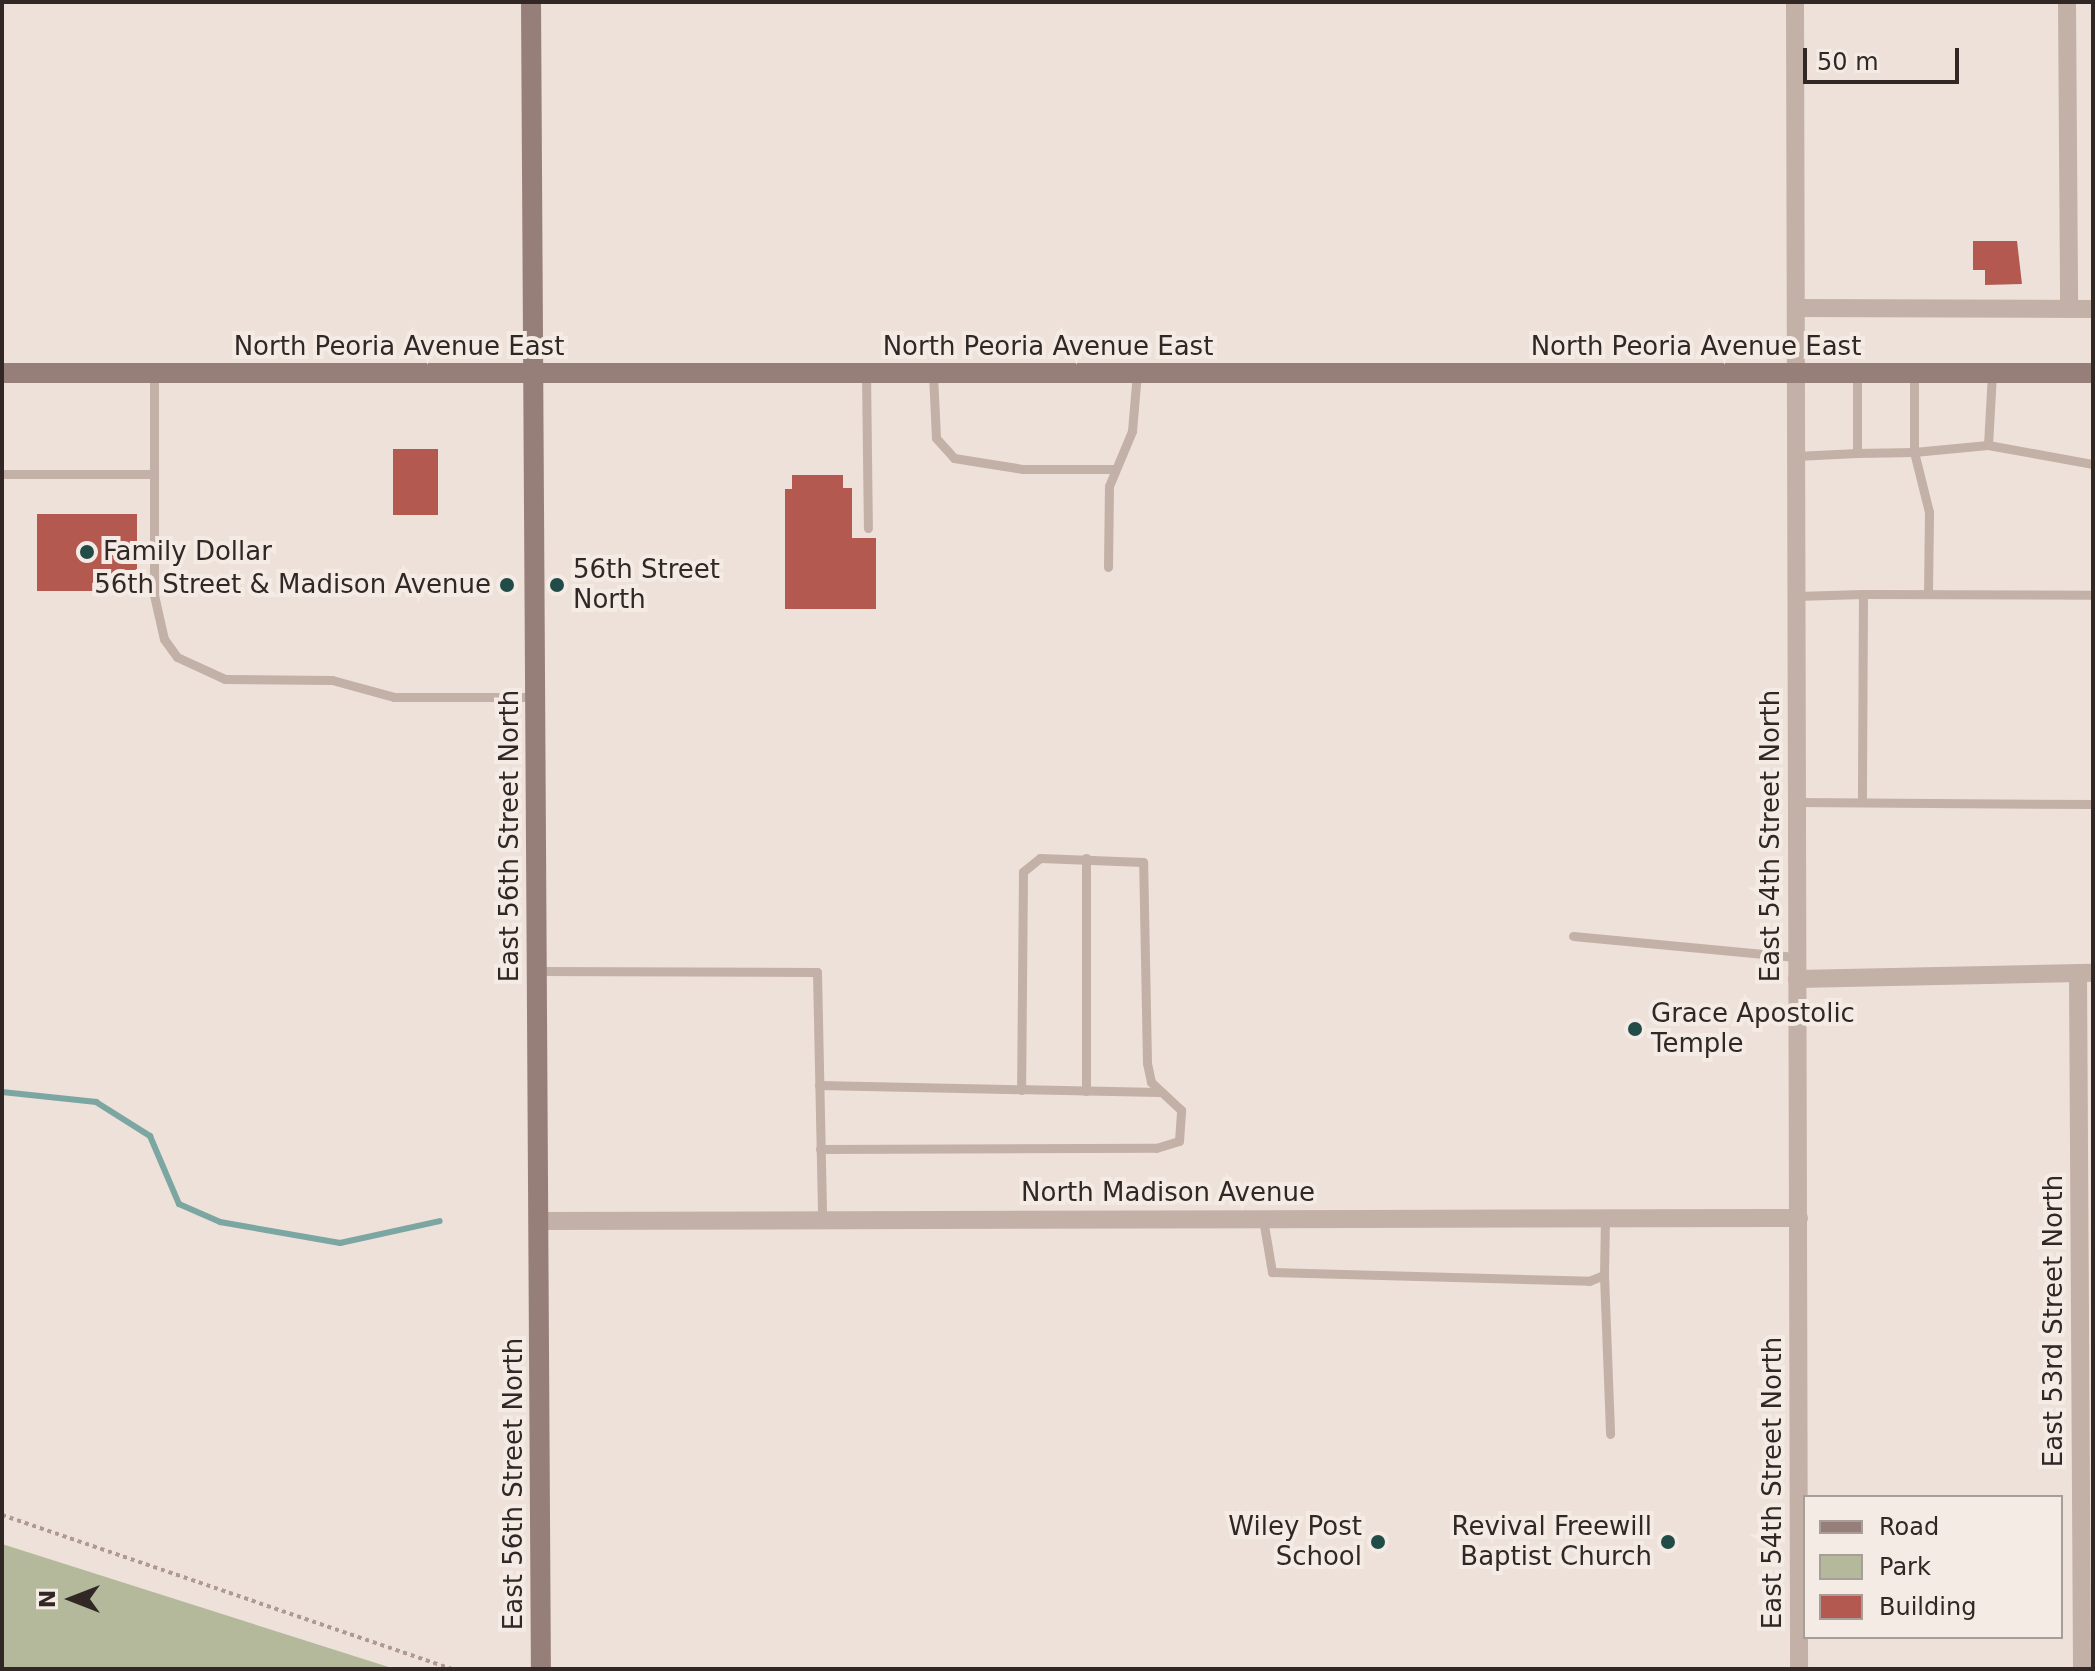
<!DOCTYPE html>
<html>
<head>
<meta charset="utf-8">
<style>
	body { margin:0 }
	#map { position:relative; width:2095px; height:1671px; overflow:hidden; background:#ede1d9; font-family:"DejaVu Sans",sans-serif }
	div>[style] { position:absolute }
	.green>* { inset:0; background:#b4b99c }
	.stream>* { height:6px; margin:-3px; padding:0 3px; transform-origin:3px; border-radius:3px; background:#7ca6a1 }
	.building>* { inset:0; background:#b45950 }
	.path>* { height:4px; margin-top:-2px; transform-origin:0; background:repeating-linear-gradient(90deg,#ae9a92 0 4px,transparent 0 8px) }
	.lane>* { height:9px; margin:-4.5px; padding:0 4.5px; transform-origin:4.5px; border-radius:4.5px; background:#c3b0a7 }
	.street>* { height:18px; margin:-9px; padding:0 9px; transform-origin:9px; border-radius:9px; background:#c3b0a7 }
	.secondary>* { height:20px; margin:-10px; padding:0 10px; transform-origin:10px; border-radius:10px; background:#967f79 }
	.dots>* { width:22px; height:22px; translate:-50% -50%; box-sizing:border-box; border:4px solid #f5ebe5; border-radius:50% }
	span { translate:-50% -50%; white-space:nowrap; text-align:center; line-height:1.15; -webkit-text-stroke:8px #f5ebe5; paint-order:stroke }
	.street-label { font-size:26px; color:#312826 }
	.poi-label { font-size:26px; color:#312826 }
	.left { translate:0 -50%; text-align:left }
	.right { translate:-100% -50%; text-align:right }
	.frame { position:absolute; inset:0; border:4px solid #312826; pointer-events:none }
	.legend { position:absolute; left:1803px; top:1495px; width:260px; height:144px; box-sizing:border-box; background:#f5ebe5; border:2px solid #a79d99; margin:0; padding:10px 14px; list-style:none; font-size:24px; color:#312826 }
	.legend li { display:flex; align-items:center; gap:16px; height:40px }
	.legend b { width:40px; border:2px solid #a79d99 }
	.north { position:absolute; left:32px; top:1559px; width:80px; height:80px; -webkit-text-stroke:6px #f5ebe5; paint-order:stroke; rotate:270deg; font-size:22px; font-weight:700; line-height:32px; text-align:center; color:#312826 }
	.north::after { content:''; display:block; margin:auto; width:28px; height:36px; background:#312826; clip-path:polygon(50% 0,100% 100%,50% 72%,0 100%) }
	.scale { position:absolute; left:1803px; top:48px; width:156px; height:36px; box-sizing:border-box; border:4px solid #312826; border-top:0; padding-left:10px; font-size:24px; line-height:28px; white-space:nowrap; color:#312826; -webkit-text-stroke:6px #f5ebe5; paint-order:stroke }
</style>
</head>
<body>
<div id="map">
	<div class="green">
		<i style="clip-path:polygon(2px 1544px,395px 1669px,2px 1669px)"></i>
	</div>
	<div class="stream">
		<i style="left:2px;top:1092px;width:95px;rotate:6.1deg"></i>
		<i style="left:96px;top:1102px;width:64px;rotate:32.2deg"></i>
		<i style="left:150px;top:1136px;width:74px;rotate:66.9deg"></i>
		<i style="left:179px;top:1204px;width:45px;rotate:23.7deg"></i>
		<i style="left:220px;top:1222px;width:122px;rotate:9.9deg"></i>
		<i style="left:340px;top:1243px;width:102px;rotate:-12.4deg"></i>
	</div>
	<div class="building">
		<i style="clip-path:polygon(1973px 241px,2017px 241px,2022px 284px,1985px 285px,1985px 270px,1973px 270px)"></i>
		<i style="clip-path:polygon(393px 449px,438px 449px,438px 515px,393px 515px)"></i>
		<i style="clip-path:polygon(792px 475px,843px 475px,843px 488px,852px 488px,852px 538px,876px 538px,876px 609px,785px 609px,785px 489px,792px 489px)"></i>
		<i style="clip-path:polygon(37px 514px,137px 514px,137px 591px,37px 591px)"></i>
	</div>
	<div class="path">
		<i style="left:2px;top:1515px;width:476px;rotate:18.9deg"></i>
	</div>
	<div class="lane">
		<i style="left:866px;top:372px;width:156px;rotate:89.3deg"></i>
		<i style="left:154px;top:373px;width:222px;rotate:90deg"></i>
		<i style="left:154px;top:595px;width:45px;rotate:77.2deg"></i>
		<i style="left:164px;top:639px;width:22px;rotate:54deg"></i>
		<i style="left:177px;top:657px;width:53px;rotate:24.6deg"></i>
		<i style="left:225px;top:679px;width:107px;rotate:0.5deg"></i>
		<i style="left:332px;top:680px;width:64px;rotate:15.3deg"></i>
		<i style="left:394px;top:697px;width:141px"></i>
		<i style="left:933px;top:374px;width:64px;rotate:87.3deg"></i>
		<i style="left:936px;top:438px;width:27px;rotate:48deg"></i>
		<i style="left:954px;top:458px;width:70px;rotate:9.1deg"></i>
		<i style="left:1023px;top:469px;width:90px"></i>
		<i style="left:1988px;top:445px;width:107px;rotate:10.3deg"></i>
		<i style="left:1857px;top:453px;width:57px;rotate:-1deg"></i>
		<i style="left:1914px;top:452px;width:78px;rotate:-90deg"></i>
		<i style="left:1796px;top:456px;width:61px;rotate:-2.8deg"></i>
		<i style="left:1857px;top:453px;width:79px;rotate:-90deg"></i>
		<i style="left:5px;top:474px;width:149px"></i>
		<i style="left:1108px;top:567px;width:81px;rotate:-89.3deg"></i>
		<i style="left:1109px;top:486px;width:60px;rotate:-67.3deg"></i>
		<i style="left:1132px;top:431px;width:58px;rotate:-85.1deg"></i>
		<i style="left:1863px;top:594px;width:230px;rotate:0.2deg"></i>
		<i style="left:1928px;top:594px;width:82px;rotate:-89.3deg"></i>
		<i style="left:1929px;top:512px;width:62px;rotate:-104deg"></i>
		<i style="left:1914px;top:452px;width:74px;rotate:-5.4deg"></i>
		<i style="left:1988px;top:445px;width:72px;rotate:-86.8deg"></i>
		<i style="left:1796px;top:596px;width:67px;rotate:-1.7deg"></i>
		<i style="left:1863px;top:594px;width:208px;rotate:90.3deg"></i>
		<i style="left:1796px;top:802px;width:297px;rotate:0.4deg"></i>
		<i style="left:1086px;top:858px;width:233px;rotate:90deg"></i>
		<i style="left:1573px;top:936px;width:225px;rotate:5.4deg"></i>
		<i style="left:537px;top:971px;width:280px;rotate:0.2deg"></i>
		<i style="left:817px;top:972px;width:248px;rotate:88.8deg"></i>
		<i style="left:819px;top:1085px;width:340px;rotate:1.2deg"></i>
		<i style="left:820px;top:1149px;width:336px;rotate:-0.2deg"></i>
		<i style="left:1156px;top:1148px;width:24px;rotate:-17deg"></i>
		<i style="left:1179px;top:1141px;width:31px;rotate:-86deg"></i>
		<i style="left:1181px;top:1110px;width:41px;rotate:-137deg"></i>
		<i style="left:1151px;top:1082px;width:19px;rotate:-102deg"></i>
		<i style="left:1147px;top:1063px;width:201px;rotate:-91.1deg"></i>
		<i style="left:1143px;top:862px;width:103px;rotate:-177.8deg"></i>
		<i style="left:1040px;top:858px;width:22px;rotate:141deg"></i>
		<i style="left:1023px;top:872px;width:218px;rotate:90.5deg"></i>
		<i style="left:1263px;top:1219px;width:54px;rotate:80.4deg"></i>
		<i style="left:1272px;top:1272px;width:317px;rotate:1.6deg"></i>
		<i style="left:1589px;top:1281px;width:16px;rotate:-22deg"></i>
		<i style="left:1604px;top:1275px;width:56px;rotate:-89deg"></i>
		<i style="left:1604px;top:1275px;width:159px;rotate:87.8deg"></i>
	</div>
	<div class="street">
		<i style="left:1795px;top:2px;width:1667px;rotate:89.86deg"></i>
		<i style="left:2067px;top:2px;width:307px;rotate:89.6deg"></i>
		<i style="left:1796px;top:308px;width:297px;rotate:0.2deg"></i>
		<i style="left:2078px;top:973px;width:696px;rotate:89.67deg"></i>
		<i style="left:1797px;top:979px;width:296px;rotate:-1.2deg"></i>
		<i style="left:538px;top:1221px;width:1261px;rotate:-0.14deg"></i>
	</div>
	<div class="secondary">
		<i style="left:531px;top:2px;width:1667px;rotate:89.66deg"></i>
		<i style="left:2px;top:373px;width:2091px"></i>
	</div>
	<div class="dots">
		<i style="left:87px;top:552px;background:#224c48"></i>
		<i style="left:507px;top:585px;background:#224c48"></i>
		<i style="left:557px;top:585px;background:#224c48"></i>
		<i style="left:1635px;top:1029px;background:#224c48"></i>
		<i style="left:1378px;top:1542px;background:#224c48"></i>
		<i style="left:1668px;top:1542px;background:#224c48"></i>
	</div>
	<div class="street-label">
		<span style="left:399px;top:347px">North Peoria Avenue East</span>
		<span style="left:1048px;top:347px">North Peoria Avenue East</span>
		<span style="left:1696px;top:347px">North Peoria Avenue East</span>
		<span style="left:510px;top:836px;rotate:-90deg">East 56th Street North</span>
		<span style="left:1771px;top:836px;rotate:-90deg">East 54th Street North</span>
		<span style="left:1168px;top:1193px">North Madison Avenue</span>
		<span style="left:2054px;top:1321px;rotate:-90deg">East 53rd Street North</span>
		<span style="left:1773px;top:1483px;rotate:-90deg">East 54th Street North</span>
		<span style="left:514px;top:1484px;rotate:-90deg">East 56th Street North</span>
	</div>
	<div class="poi-label">
		<span class="left" style="left:103px;top:552px">Family Dollar</span>
		<span class="left" style="left:573px;top:585px">56th Street<br>North</span>
		<span class="right" style="left:491px;top:585px">56th Street &amp; Madison Avenue</span>
		<span class="left" style="left:1651px;top:1029px">Grace Apostolic<br>Temple</span>
		<span class="right" style="left:1362px;top:1542px">Wiley Post<br>School</span>
		<span class="right" style="left:1652px;top:1542px">Revival Freewill<br>Baptist Church</span>
	</div>
	<div class="frame"></div>
	<ul class="legend">
	<li><b style="height:10px;background:#967f79"></b>Road</li>
	<li><b style="height:22px;background:#b4b99c"></b>Park</li>
	<li><b style="height:22px;background:#b45950"></b>Building</li>
	</ul>
	<div class="north">N</div>
	<div class="scale">50 m</div>
</div>
</body>
</html>
